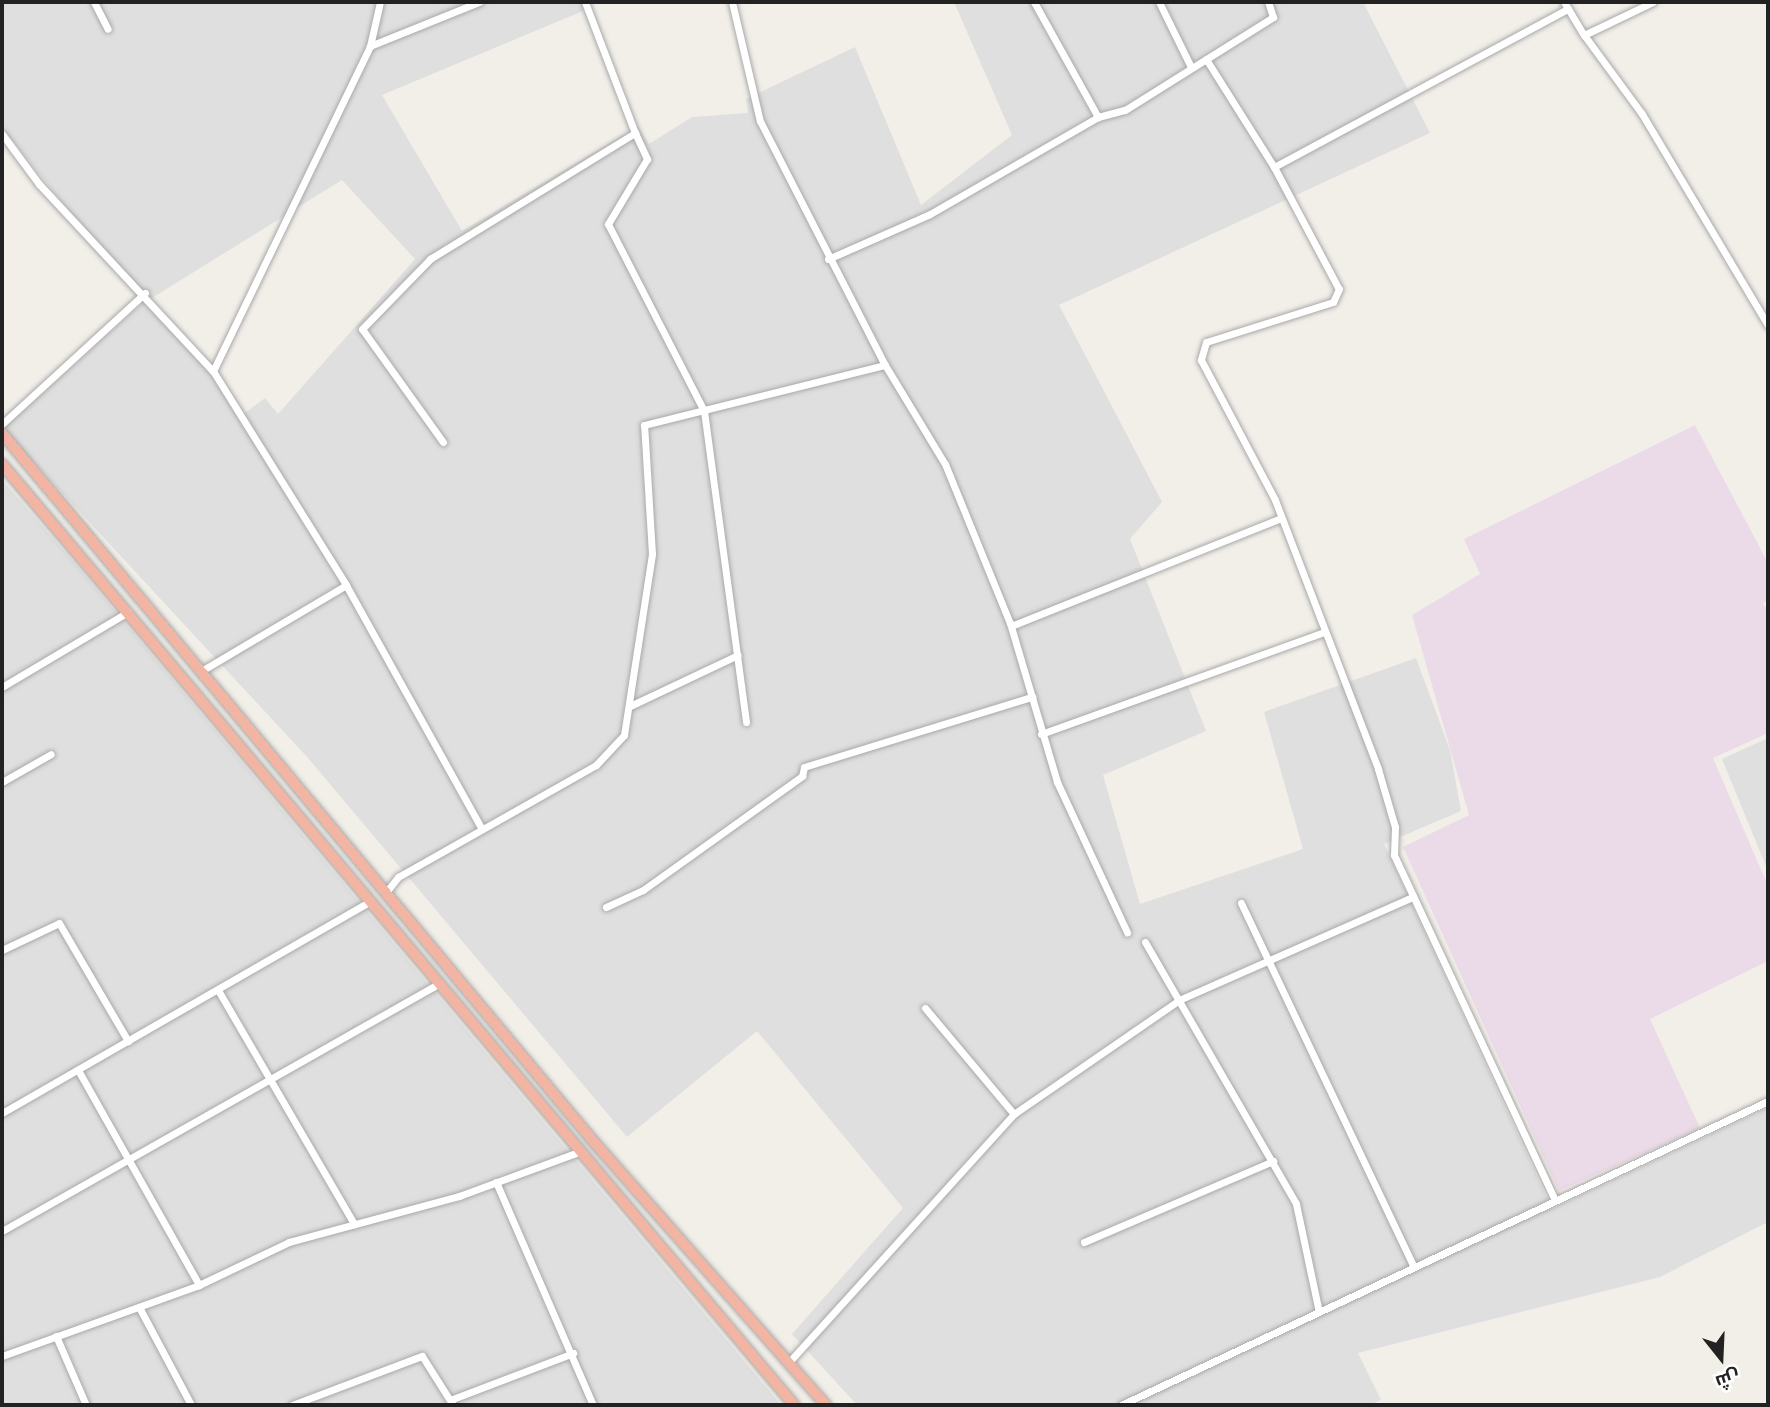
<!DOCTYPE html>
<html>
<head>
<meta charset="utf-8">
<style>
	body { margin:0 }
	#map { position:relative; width:1770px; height:1407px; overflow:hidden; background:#f2efe9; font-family:"Sofia Sans Condensed",Cairo,sans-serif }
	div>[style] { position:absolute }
	.residential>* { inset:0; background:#e0dfdf }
	.industrial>* { inset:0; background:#ebdbe8 }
	.roads { filter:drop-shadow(0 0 2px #a9a9a9) drop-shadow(0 0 2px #a9a9a9) }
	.minor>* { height:7px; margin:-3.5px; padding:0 3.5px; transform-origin:3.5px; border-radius:3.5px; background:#fff }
	.trunk>* { height:10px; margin:-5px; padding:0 5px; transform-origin:5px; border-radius:5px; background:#f2b4a3 }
	span { translate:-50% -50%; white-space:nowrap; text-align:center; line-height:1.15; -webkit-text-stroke:6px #fff; paint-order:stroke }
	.frame { position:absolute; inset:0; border:4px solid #222; pointer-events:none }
	.north { position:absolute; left:1686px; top:1323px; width:70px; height:70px; -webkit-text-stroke:5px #fff; paint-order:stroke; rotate:162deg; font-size:19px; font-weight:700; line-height:28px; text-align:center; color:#222 }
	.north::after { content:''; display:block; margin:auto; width:24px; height:32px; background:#222; clip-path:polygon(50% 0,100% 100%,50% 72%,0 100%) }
</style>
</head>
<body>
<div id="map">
	<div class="residential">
		<i style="clip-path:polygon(evenodd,2px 2px,582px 2px,583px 11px,382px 95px,462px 231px,638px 126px,649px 144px,692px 117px,748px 113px,746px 99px,855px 47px,921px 205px,1012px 135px,954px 2px,1363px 2px,1430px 133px,1059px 305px,1162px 502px,1130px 539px,1206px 731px,1103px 775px,1140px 904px,1303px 849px,1264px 712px,1416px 658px,1450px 750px,1461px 811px,1384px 844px,1552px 1209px,1768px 1108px,1768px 1222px,1660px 1277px,1358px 1353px,1381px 1400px,1369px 1405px,857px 1405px,792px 1334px,903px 1208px,757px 1031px,627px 1137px,308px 758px,3px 429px,143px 303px,2px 127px,2px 2px,342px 180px,415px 259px,278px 414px,265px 398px,241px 416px,208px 366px,144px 303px,342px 180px)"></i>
		<i style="clip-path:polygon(2px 480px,72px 560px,781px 1405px,2px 1405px)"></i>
		<i style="clip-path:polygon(1768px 738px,1768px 871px,1722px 759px)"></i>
	</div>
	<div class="industrial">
		<i style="clip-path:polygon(1695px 425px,1768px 563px,1768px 600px,1763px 603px,1768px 613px,1768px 733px,1713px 758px,1768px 886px,1768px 961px,1650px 1019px,1700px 1128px,1559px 1191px,1403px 847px,1469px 815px,1412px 615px,1480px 574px,1464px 539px)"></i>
	</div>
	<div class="roads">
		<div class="minor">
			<i style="left:94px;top:2px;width:30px;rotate:63deg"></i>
			<i style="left:732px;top:2px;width:122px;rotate:76.8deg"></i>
			<i style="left:760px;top:121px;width:274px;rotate:62.9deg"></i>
			<i style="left:885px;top:365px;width:116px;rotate:58.8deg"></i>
			<i style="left:945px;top:464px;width:172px;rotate:67.8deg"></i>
			<i style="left:1010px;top:623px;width:166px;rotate:73.5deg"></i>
			<i style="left:1057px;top:782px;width:166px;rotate:65deg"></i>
			<i style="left:1034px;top:2px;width:132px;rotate:60.9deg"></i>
			<i style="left:1159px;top:2px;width:72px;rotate:63.8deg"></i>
			<i style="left:1564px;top:2px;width:39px;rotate:59deg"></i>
			<i style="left:1584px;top:35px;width:76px;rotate:-25.6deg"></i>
			<i style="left:1584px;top:35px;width:98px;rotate:53.7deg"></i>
			<i style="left:1642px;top:114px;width:246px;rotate:59.2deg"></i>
			<i style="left:370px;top:46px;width:118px;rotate:-22deg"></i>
			<i style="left:1206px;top:59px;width:128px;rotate:57.8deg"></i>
			<i style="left:1274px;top:167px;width:334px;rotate:-28.3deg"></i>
			<i style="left:635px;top:133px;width:29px;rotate:65deg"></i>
			<i style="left:647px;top:159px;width:76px;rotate:121deg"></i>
			<i style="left:608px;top:224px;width:210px;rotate:62.8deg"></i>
			<i style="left:704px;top:411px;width:314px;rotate:82.3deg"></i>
			<i style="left:2px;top:134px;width:62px;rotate:53.5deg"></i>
			<i style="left:39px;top:184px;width:255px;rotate:47.1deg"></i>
			<i style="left:213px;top:371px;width:252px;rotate:58.1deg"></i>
			<i style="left:346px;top:585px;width:278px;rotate:60.9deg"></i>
			<i style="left:1274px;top:167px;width:138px;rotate:62deg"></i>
			<i style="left:1339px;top:289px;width:14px;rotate:115deg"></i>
			<i style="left:1333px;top:302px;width:133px;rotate:162.5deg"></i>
			<i style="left:1206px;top:342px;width:19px;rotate:106deg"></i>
			<i style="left:1201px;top:360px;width:158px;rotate:62.1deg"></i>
			<i style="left:1275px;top:500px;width:288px;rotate:69deg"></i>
			<i style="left:1378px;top:769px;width:60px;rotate:73.7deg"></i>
			<i style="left:1395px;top:827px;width:28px;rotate:92deg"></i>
			<i style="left:1394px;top:855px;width:381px;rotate:65deg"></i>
			<i style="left:828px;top:259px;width:111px;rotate:-23.8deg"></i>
			<i style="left:930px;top:214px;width:194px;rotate:-30deg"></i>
			<i style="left:1098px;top:117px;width:28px;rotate:-15deg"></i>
			<i style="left:1125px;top:110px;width:175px;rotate:-32.1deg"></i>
			<i style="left:1273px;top:17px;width:16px;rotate:-108deg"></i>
			<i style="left:213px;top:371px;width:361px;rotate:-64.2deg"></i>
			<i style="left:370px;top:46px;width:45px;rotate:-77.2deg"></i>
			<i style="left:2px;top:424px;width:194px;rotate:-42.5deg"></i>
			<i style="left:443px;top:442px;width:139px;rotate:-125.6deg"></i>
			<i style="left:362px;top:329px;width:98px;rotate:-45.8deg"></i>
			<i style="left:430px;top:259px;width:241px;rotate:-31.6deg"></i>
			<i style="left:635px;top:133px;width:140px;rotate:-110.9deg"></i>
			<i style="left:1011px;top:626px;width:291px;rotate:-21.8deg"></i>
			<i style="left:203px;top:670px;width:166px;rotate:-30.7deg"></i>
			<i style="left:2px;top:687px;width:147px;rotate:-30.8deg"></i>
			<i style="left:630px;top:706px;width:119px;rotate:-25.3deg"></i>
			<i style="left:1041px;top:734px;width:301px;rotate:-19.8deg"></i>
			<i style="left:2px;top:782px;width:56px;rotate:-29.7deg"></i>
			<i style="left:387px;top:891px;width:18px;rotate:-52deg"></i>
			<i style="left:398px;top:877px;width:227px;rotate:-29.5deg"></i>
			<i style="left:596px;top:765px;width:41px;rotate:-47deg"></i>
			<i style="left:624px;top:735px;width:183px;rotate:-81.2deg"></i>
			<i style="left:652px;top:554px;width:129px;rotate:-93.5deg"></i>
			<i style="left:644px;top:425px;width:248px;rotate:-14deg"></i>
			<i style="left:1241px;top:903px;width:403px;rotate:64.6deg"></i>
			<i style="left:606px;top:907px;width:41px;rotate:-24.7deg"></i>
			<i style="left:643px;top:890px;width:196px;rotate:-35.6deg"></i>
			<i style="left:802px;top:776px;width:9px;rotate:-77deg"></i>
			<i style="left:804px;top:767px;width:239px;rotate:-17.1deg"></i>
			<i style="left:1145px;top:942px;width:302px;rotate:60deg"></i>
			<i style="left:1296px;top:1204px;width:110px;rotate:78deg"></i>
			<i style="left:2px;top:950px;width:63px;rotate:-25.3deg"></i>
			<i style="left:59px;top:923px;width:137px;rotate:59.7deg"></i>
			<i style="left:218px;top:990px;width:271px;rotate:59.8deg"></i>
			<i style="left:925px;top:1008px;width:138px;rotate:50deg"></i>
			<i style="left:78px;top:1070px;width:247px;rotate:60.6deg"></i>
			<i style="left:2px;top:1113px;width:426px;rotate:-29.9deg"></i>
			<i style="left:496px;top:1182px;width:243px;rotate:66.5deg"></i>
			<i style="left:2px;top:1231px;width:503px;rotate:-29.52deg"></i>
			<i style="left:1084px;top:1242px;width:206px;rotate:-23.2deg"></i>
			<i style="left:139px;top:1307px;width:111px;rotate:62deg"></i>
			<i style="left:56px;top:1336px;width:75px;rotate:66.5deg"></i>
			<i style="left:2px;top:1356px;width:209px;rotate:-19.8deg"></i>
			<i style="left:199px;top:1285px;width:100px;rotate:-25.5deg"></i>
			<i style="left:289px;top:1242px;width:176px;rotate:-15.1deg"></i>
			<i style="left:459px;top:1196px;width:125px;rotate:-20.2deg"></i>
			<i style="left:789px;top:1362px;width:335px;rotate:-47.8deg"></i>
			<i style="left:1014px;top:1114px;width:201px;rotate:-34.6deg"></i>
			<i style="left:1179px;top:1000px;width:256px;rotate:-23.8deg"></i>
			<i style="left:450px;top:1400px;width:132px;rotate:-20.9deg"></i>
			<i style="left:292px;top:1405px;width:139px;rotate:-20.7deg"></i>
			<i style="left:422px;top:1356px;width:58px;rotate:57.7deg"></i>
			<i style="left:1121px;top:1405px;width:715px;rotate:-25.17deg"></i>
		</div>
		<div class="trunk">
			<i style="left:2px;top:433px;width:924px;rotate:50.14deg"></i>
			<i style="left:594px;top:1142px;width:351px;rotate:48.6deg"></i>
			<i style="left:2px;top:464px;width:1230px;rotate:49.91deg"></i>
		</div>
	</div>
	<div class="frame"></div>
	<div class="north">ش</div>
</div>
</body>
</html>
